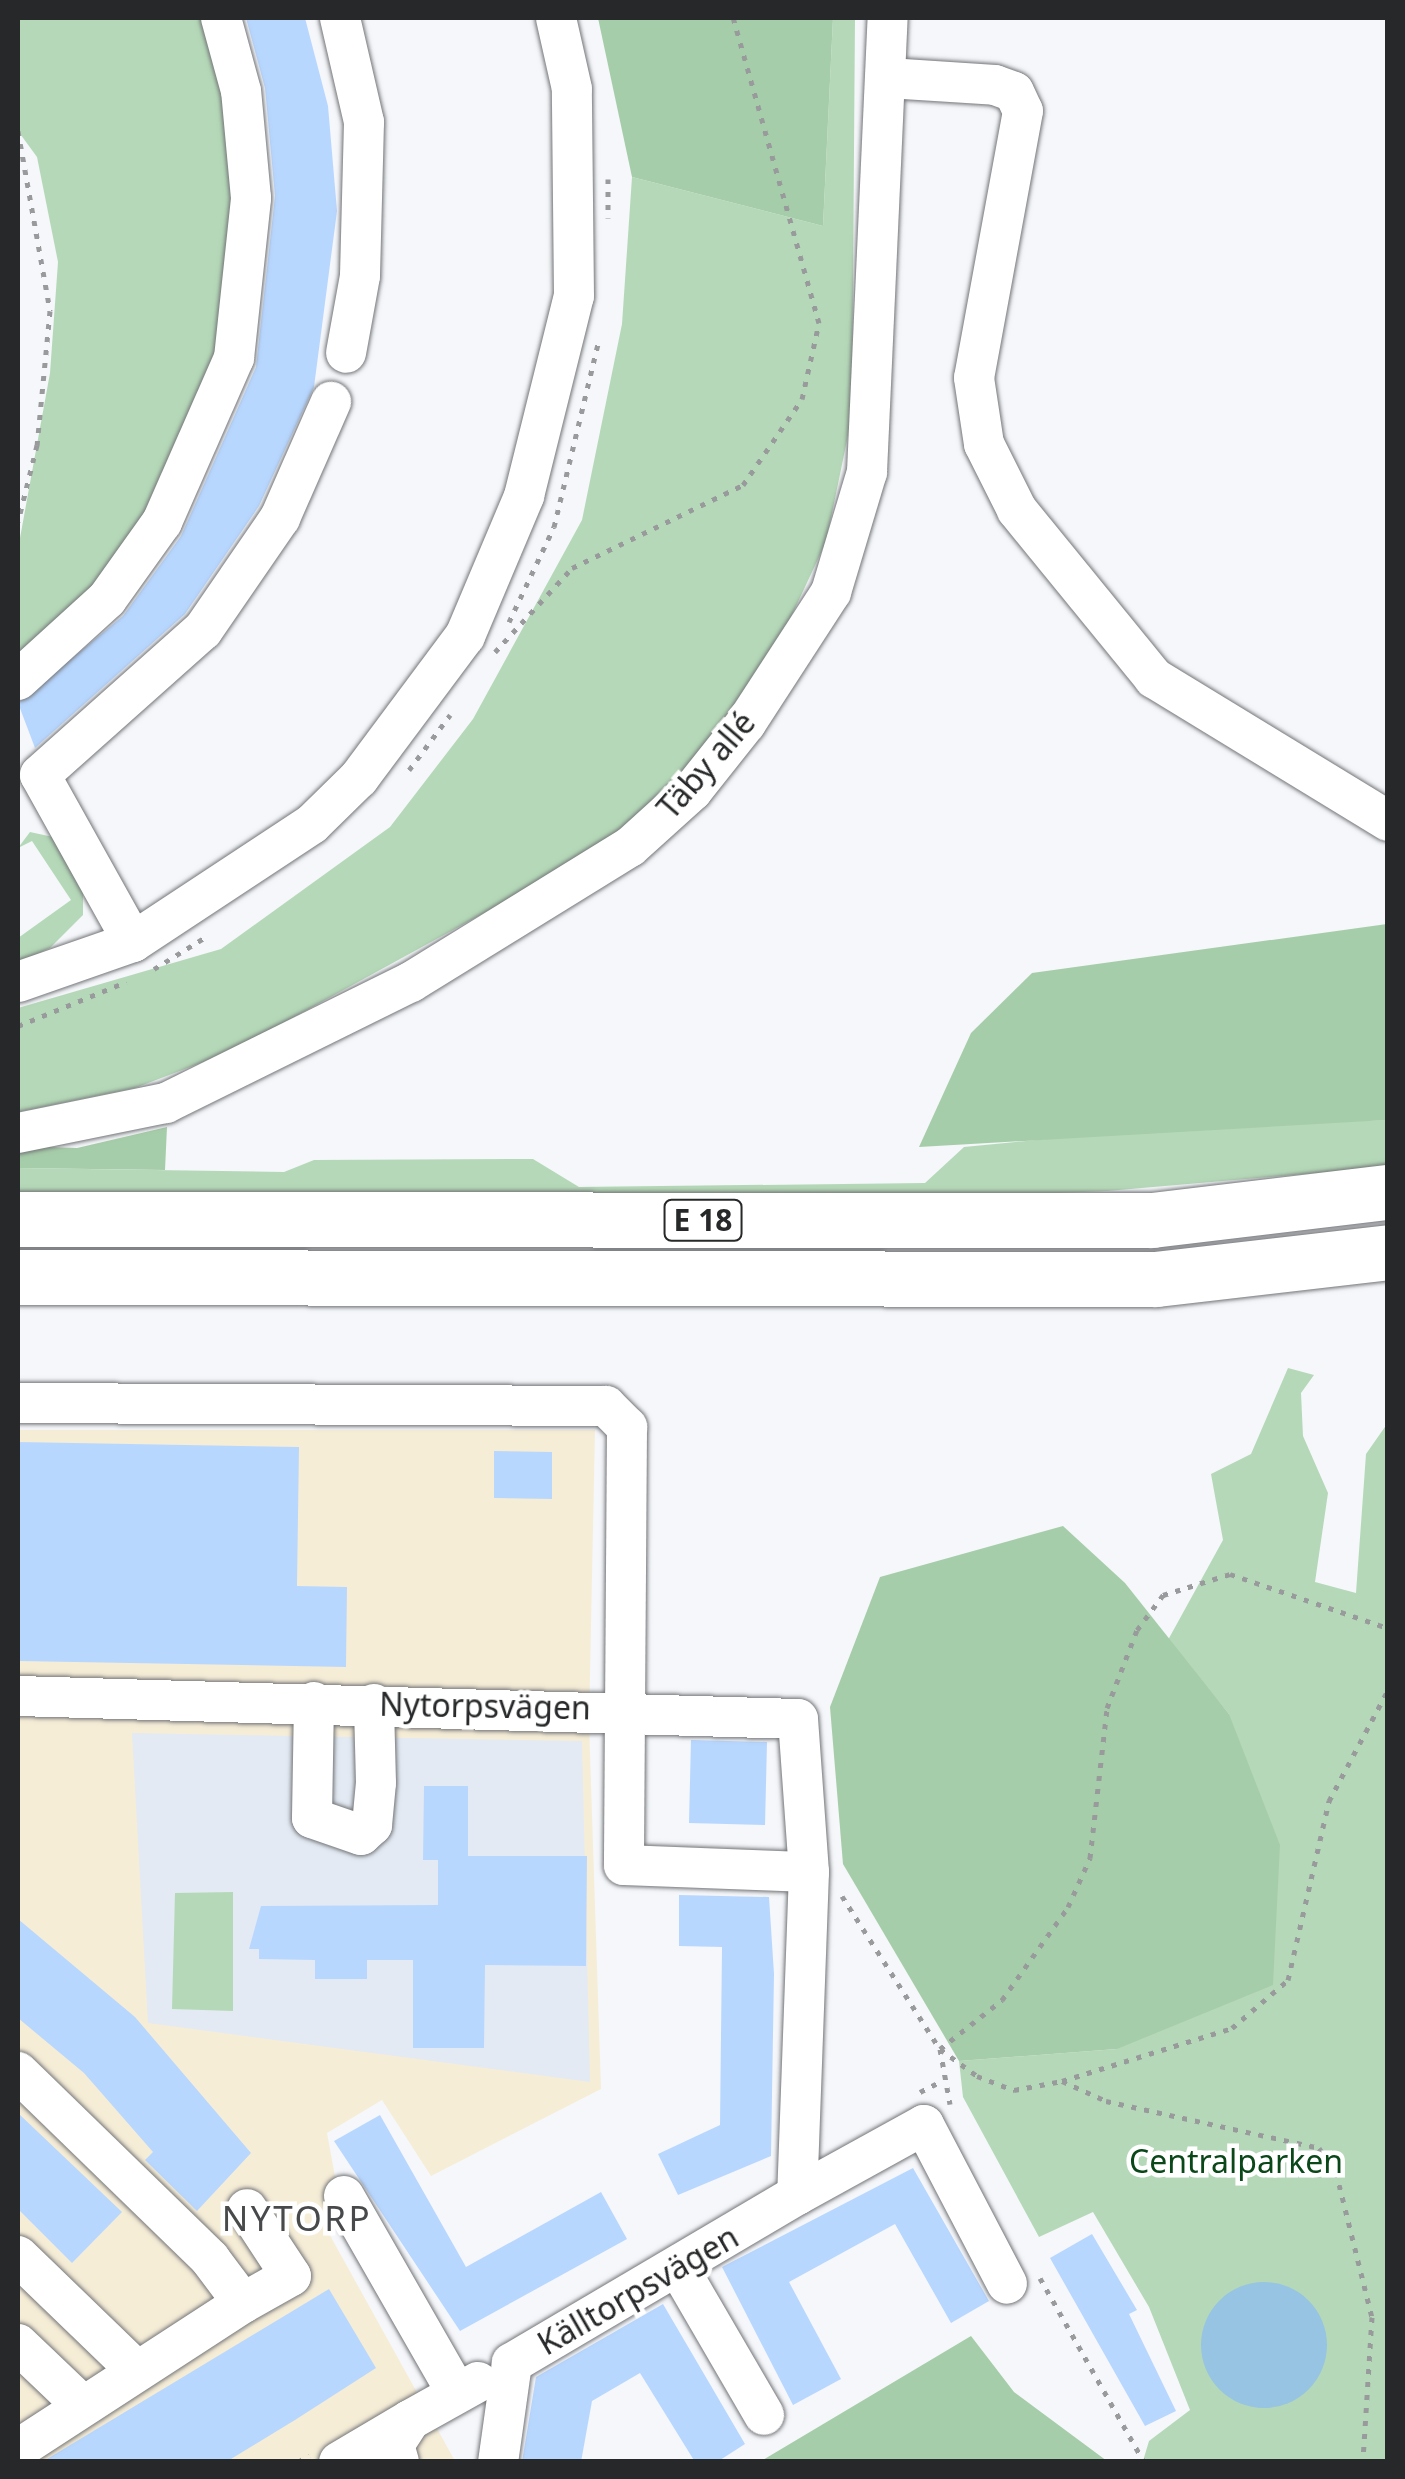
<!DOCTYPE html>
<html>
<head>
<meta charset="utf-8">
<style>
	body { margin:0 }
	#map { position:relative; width:1405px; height:2479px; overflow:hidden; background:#f5f7fa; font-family:"Noto Sans",sans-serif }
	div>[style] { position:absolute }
	.commercial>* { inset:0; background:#f6edd7 }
	.built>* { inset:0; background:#e3eaf3 }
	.green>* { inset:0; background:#b5d9b8 }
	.forest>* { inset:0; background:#a6cda9 }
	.water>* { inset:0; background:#96c4e2 }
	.round { border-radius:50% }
	.building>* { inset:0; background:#b8d7ff }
	.path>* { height:5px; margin-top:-2.5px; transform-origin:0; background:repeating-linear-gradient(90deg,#989a9c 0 5px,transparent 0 13px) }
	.roads { filter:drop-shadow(0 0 2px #737578) drop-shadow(0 0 2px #737578) }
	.minor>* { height:40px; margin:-20px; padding:0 20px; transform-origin:20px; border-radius:20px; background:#fff }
	.highway>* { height:55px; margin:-27.5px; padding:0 27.5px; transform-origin:27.5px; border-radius:27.5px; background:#fff }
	span { translate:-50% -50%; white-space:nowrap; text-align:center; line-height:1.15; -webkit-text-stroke:9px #fff; paint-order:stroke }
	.shield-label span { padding:2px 8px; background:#fff; border:2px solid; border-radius:8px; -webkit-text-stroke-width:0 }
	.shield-label { font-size:30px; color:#272829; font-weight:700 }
	.street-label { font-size:32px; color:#272829 }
	.park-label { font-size:32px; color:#0a4719 }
	.neighbourhood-label { font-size:35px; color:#47494b; letter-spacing:2.5px }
	.frame { position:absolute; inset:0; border:20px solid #272829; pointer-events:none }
</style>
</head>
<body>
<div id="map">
	<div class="commercial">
		<i style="clip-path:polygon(18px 1430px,595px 1430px,589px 1723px,601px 2089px,431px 2176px,382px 2100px,327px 2133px,343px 2220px,327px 2230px,455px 2461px,18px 2462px)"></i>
	</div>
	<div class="built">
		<i style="clip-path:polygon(132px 1733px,582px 1741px,590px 2082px,148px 2023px)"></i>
	</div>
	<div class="green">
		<i style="clip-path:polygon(18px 18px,215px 18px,240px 303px,197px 436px,108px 589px,18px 665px,18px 549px,50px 373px,58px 262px,37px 157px,18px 131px)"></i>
		<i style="clip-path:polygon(833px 18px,855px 18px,852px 416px,826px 542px,782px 636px,694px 761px,599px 850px,232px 1051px,135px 1088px,18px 1112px,18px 1008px,221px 949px,390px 827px,473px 719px,582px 520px,622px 324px,632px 177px,823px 226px)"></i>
		<i style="clip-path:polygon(30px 832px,53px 837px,83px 885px,83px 915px,50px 948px,18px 963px,18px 938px,71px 900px,32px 841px,18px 848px)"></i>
		<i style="clip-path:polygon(1387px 1120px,1387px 1167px,1107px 1191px,790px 1204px,18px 1203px,18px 1168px,284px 1172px,314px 1160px,533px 1159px,579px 1187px,925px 1183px,964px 1147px,1167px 1127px)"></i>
		<i style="clip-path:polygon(1288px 1368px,1314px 1375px,1301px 1393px,1303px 1436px,1328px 1493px,1315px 1582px,1356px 1593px,1366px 1454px,1387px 1424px,1387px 2461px,1143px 2461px,1149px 2441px,1190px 2410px,1149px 2307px,1093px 2212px,1039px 2237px,963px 2097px,959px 2061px,1117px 2049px,1229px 1714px,1168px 1640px,1223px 1540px,1211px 1474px,1251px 1454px)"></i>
		<i style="clip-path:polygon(233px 1892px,233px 2011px,172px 2009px,175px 1893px)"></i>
	</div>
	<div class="forest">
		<i style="clip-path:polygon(598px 18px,833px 18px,823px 226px,632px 177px)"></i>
		<i style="clip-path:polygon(1387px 924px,1387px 1120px,919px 1147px,971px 1033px,1032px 973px)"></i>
		<i style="clip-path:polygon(167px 1127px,165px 1170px,18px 1168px,18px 1146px,77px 1148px)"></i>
		<i style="clip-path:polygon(1063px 1526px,1125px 1583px,1229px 1714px,1280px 1845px,1273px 1985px,1117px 2049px,959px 2061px,843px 1864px,830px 1707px,880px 1577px)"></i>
		<i style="clip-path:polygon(971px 2336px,1014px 2392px,1107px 2461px,761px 2461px)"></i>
	</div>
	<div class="water">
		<i class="round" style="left:1201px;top:2282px;width:126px;height:126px"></i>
	</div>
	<div class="building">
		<i style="clip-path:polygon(246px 18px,305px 18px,328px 106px,337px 211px,314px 387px,259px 506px,185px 614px,35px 748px,18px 703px,123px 616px,181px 536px,256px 367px,275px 196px,265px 88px)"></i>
		<i style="clip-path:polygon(18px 1442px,299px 1447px,297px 1586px,347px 1587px,346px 1667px,18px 1661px)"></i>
		<i style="clip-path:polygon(494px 1451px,552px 1452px,552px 1499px,494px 1498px)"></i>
		<i style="clip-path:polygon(691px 1740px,767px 1742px,765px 1825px,689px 1823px)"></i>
		<i style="clip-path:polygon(424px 1786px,468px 1786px,468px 1856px,587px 1856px,586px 1966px,485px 1965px,484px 2048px,413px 2048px,413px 1960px,367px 1960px,367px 1979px,315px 1979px,315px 1960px,259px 1959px,259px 1949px,249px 1949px,261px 1906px,438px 1905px,438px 1860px,423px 1860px)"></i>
		<i style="clip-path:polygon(679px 1895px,769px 1897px,774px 1974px,771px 2156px,678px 2195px,658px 2154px,720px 2125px,722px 1947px,679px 1946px)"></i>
		<i style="clip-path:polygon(18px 1919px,135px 2017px,251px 2153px,197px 2211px,145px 2160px,153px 2152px,84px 2073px,18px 2018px)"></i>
		<i style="clip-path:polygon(18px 2113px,122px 2212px,72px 2263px,18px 2209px)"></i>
		<i style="clip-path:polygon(380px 2115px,466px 2267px,601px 2192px,627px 2239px,460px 2331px,334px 2141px)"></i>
		<i style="clip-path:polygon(913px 2168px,989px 2301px,951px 2323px,895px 2224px,789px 2282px,841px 2379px,793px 2405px,722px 2267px)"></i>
		<i style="clip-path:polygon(1092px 2234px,1137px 2310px,1129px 2314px,1176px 2411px,1145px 2426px,1050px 2258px)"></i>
		<i style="clip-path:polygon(329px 2289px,376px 2368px,295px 2420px,226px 2462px,42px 2462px)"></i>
		<i style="clip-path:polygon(663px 2304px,745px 2444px,717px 2462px,695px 2462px,640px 2373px,592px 2401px,581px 2462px,522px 2462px,536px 2377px)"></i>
	</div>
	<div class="path">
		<i style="left:18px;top:131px;width:183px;rotate:79.9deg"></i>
		<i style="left:50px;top:311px;width:135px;rotate:95.5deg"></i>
		<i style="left:37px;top:445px;width:79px;rotate:103.9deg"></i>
		<i style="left:608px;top:179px;width:39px;rotate:90deg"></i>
		<i style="left:509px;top:622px;width:105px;rotate:-64.7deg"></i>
		<i style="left:554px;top:527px;width:193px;rotate:-76.5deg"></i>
		<i style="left:495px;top:652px;width:114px;rotate:-47.5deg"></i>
		<i style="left:572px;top:568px;width:190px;rotate:-25.9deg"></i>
		<i style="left:743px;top:485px;width:104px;rotate:-55.5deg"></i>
		<i style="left:802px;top:399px;width:78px;rotate:-77.4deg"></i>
		<i style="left:819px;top:323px;width:317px;rotate:-105.7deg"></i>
		<i style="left:409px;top:770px;width:69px;rotate:-53.3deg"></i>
		<i style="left:154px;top:969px;width:59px;rotate:-31.8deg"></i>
		<i style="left:18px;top:1026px;width:117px;rotate:-22.2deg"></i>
		<i style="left:842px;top:1896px;width:182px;rotate:57.4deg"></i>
		<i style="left:940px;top:2049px;width:46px;rotate:36.1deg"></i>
		<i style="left:977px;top:2076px;width:40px;rotate:21deg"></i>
		<i style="left:1014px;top:2090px;width:49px;rotate:-10.6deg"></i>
		<i style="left:1062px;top:2081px;width:48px;rotate:24.4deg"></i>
		<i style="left:1106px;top:2101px;width:218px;rotate:12.4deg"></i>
		<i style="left:1319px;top:2148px;width:29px;rotate:55deg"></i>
		<i style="left:1336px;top:2172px;width:149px;rotate:76.1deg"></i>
		<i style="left:1372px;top:2317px;width:145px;rotate:93.6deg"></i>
		<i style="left:940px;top:2049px;width:79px;rotate:-38.3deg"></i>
		<i style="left:1002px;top:2000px;width:114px;rotate:-54.6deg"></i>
		<i style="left:1068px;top:1907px;width:54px;rotate:-65.8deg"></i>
		<i style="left:1090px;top:1858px;width:151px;rotate:-83.5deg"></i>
		<i style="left:1107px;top:1708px;width:84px;rotate:-69deg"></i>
		<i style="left:1137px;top:1630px;width:44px;rotate:-53.4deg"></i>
		<i style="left:1163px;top:1595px;width:70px;rotate:-17.4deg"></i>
		<i style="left:1230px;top:1574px;width:167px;rotate:18.9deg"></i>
		<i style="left:940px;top:2049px;width:56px;rotate:79.7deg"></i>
		<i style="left:1062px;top:2081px;width:178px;rotate:-17.3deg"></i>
		<i style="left:1232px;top:2028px;width:74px;rotate:-40.6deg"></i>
		<i style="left:1288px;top:1980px;width:184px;rotate:-77.1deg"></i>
		<i style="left:1329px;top:1801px;width:126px;rotate:-62deg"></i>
		<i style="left:920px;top:2092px;width:22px;rotate:-27deg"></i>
		<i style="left:1040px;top:2278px;width:211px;rotate:60.5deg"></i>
		<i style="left:298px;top:2462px;width:13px;rotate:-32deg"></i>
	</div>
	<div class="roads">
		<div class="minor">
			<i style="left:340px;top:18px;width:107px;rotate:77deg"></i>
			<i style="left:364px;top:122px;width:154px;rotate:91.5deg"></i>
			<i style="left:360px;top:276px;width:78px;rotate:100.3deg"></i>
			<i style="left:888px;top:78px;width:107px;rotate:3.7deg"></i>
			<i style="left:995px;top:85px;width:20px;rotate:20deg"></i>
			<i style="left:1014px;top:92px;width:21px;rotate:65deg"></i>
			<i style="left:1023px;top:111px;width:271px;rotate:100.4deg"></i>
			<i style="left:974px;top:378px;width:67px;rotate:81.4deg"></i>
			<i style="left:984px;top:444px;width:74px;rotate:63.4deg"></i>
			<i style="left:1017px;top:510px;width:217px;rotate:50.8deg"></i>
			<i style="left:1154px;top:678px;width:274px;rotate:31.4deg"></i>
			<i style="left:18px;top:680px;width:120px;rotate:-42.3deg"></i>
			<i style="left:107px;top:599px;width:95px;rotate:-54.5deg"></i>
			<i style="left:162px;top:522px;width:179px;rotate:-66.3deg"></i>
			<i style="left:234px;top:358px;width:161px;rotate:-83.9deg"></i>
			<i style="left:251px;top:198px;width:107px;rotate:-95.3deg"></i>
			<i style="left:241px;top:91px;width:76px;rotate:-105.3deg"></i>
			<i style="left:133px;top:942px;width:191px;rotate:-119.1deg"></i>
			<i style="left:40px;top:775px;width:218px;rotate:-41.7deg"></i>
			<i style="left:203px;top:630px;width:136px;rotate:-55.5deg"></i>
			<i style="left:280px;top:518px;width:127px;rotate:-66.3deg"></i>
			<i style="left:18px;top:982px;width:122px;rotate:-19.2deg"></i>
			<i style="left:133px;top:942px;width:214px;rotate:-33.4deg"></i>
			<i style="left:312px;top:824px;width:66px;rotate:-44.4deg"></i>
			<i style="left:359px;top:778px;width:177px;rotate:-53.3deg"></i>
			<i style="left:465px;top:636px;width:152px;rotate:-67.1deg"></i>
			<i style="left:524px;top:496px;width:206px;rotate:-76deg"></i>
			<i style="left:574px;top:296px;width:207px;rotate:-90.6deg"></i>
			<i style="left:572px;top:89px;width:73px;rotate:-102.7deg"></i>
			<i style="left:18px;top:1133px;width:151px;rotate:-11.5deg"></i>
			<i style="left:166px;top:1103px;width:273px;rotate:-26.3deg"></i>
			<i style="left:411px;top:982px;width:257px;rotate:-31.7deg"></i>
			<i style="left:630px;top:847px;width:84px;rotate:-42.1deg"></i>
			<i style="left:692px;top:791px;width:87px;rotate:-51.5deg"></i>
			<i style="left:746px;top:723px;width:156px;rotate:-57deg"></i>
			<i style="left:831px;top:592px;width:125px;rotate:-73.3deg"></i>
			<i style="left:867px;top:472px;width:454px;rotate:-87.4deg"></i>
			<i style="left:18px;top:1403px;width:588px;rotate:0.29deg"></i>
			<i style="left:606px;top:1406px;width:30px;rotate:45deg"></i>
			<i style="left:627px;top:1427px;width:438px;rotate:90.4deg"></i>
			<i style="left:624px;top:1865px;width:185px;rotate:2.2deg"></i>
			<i style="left:18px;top:1696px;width:780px;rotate:1.69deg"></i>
			<i style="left:798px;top:1719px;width:153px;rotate:85.9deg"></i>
			<i style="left:809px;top:1872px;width:323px;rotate:92.1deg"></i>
			<i style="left:797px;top:2195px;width:331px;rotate:149.5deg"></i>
			<i style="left:512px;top:2363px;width:100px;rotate:98deg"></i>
			<i style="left:314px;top:1702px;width:116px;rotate:91deg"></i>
			<i style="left:312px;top:1818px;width:52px;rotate:19.1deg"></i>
			<i style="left:361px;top:1835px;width:15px;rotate:-42deg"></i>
			<i style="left:372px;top:1825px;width:42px;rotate:-84.6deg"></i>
			<i style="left:376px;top:1783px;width:79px;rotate:-91.5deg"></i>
			<i style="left:18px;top:2072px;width:268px;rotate:44.2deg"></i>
			<i style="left:210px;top:2259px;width:55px;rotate:53.1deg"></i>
			<i style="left:243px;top:2303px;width:268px;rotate:147deg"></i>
			<i style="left:797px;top:2195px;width:145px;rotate:-28.9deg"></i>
			<i style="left:924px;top:2125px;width:179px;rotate:62.4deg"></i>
			<i style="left:344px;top:2196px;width:227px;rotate:60.2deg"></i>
			<i style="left:18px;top:2256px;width:165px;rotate:44deg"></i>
			<i style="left:678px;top:2267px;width:171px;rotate:59.8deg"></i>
			<i style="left:243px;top:2303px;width:55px;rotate:-29.4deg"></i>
			<i style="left:291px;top:2276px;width:80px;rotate:-123.3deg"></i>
			<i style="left:18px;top:2344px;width:88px;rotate:43.6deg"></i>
			<i style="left:339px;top:2462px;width:82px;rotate:-30.6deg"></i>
			<i style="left:399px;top:2462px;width:18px;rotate:-106deg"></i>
			<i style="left:394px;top:2445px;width:30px;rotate:-57deg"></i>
			<i style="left:410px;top:2420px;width:78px;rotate:-29.2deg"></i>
		</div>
		<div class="highway">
			<i style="left:18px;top:1219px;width:1134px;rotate:0.05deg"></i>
			<i style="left:1152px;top:1220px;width:238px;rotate:-6.8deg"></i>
			<i style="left:18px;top:1277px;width:1138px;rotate:0.1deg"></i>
			<i style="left:1156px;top:1279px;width:234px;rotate:-6.6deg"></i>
		</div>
	</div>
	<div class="shield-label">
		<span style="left:703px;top:1220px">E 18</span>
	</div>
	<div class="street-label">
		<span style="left:706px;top:765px;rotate:-49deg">Täby allé</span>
		<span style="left:485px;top:1706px;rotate:1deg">Nytorpsvägen</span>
		<span style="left:638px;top:2290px;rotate:-30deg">Källtorpsvägen</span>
	</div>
	<div class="park-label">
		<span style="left:1236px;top:2161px">Centralparken</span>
	</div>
	<div class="neighbourhood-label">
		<span style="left:297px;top:2218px">NYTORP</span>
	</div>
	<div class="frame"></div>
</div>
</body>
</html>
